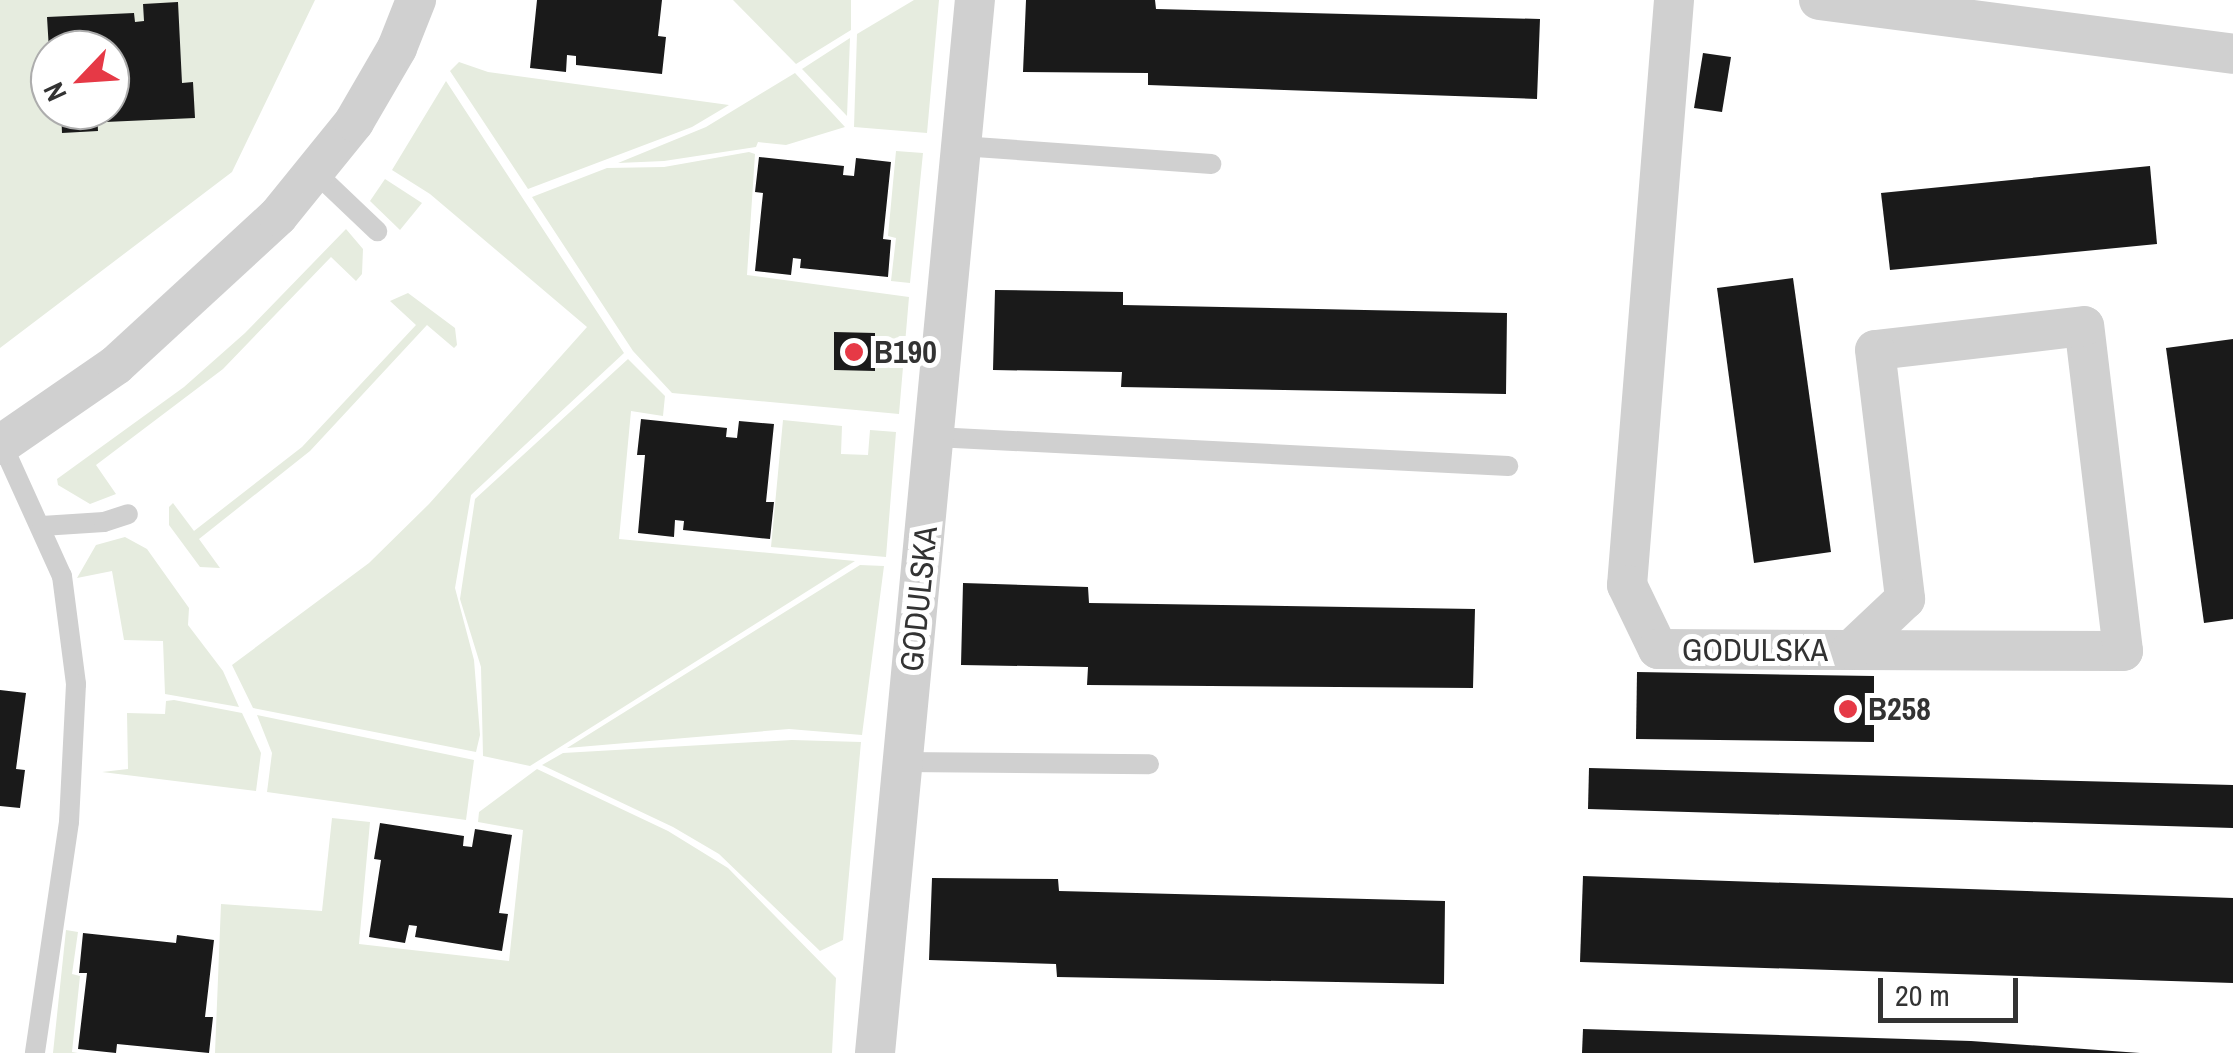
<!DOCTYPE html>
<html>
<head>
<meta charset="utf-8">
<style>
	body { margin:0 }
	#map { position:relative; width:2233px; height:1053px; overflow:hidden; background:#fff; font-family:"Archivo Narrow",sans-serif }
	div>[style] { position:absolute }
	.green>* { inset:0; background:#e6ecdf }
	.building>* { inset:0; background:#1a1a1a }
	.lane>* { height:20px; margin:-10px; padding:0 10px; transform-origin:10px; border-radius:10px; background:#d0d0d0 }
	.street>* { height:40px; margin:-20px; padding:0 20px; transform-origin:20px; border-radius:20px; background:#d0d0d0 }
	.dots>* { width:28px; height:28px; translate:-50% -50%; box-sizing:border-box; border:5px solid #fff; border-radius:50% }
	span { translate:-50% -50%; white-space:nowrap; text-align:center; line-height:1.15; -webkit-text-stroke:10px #fff; paint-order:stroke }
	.poi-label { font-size:32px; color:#333; font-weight:700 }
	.left { translate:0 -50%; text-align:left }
	.street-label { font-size:32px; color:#333 }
	.north { position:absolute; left:30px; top:30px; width:100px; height:100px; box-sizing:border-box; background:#fff; border:2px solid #adadad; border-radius:50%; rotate:245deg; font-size:28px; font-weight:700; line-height:40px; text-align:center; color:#333 }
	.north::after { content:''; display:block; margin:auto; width:35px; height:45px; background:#e63946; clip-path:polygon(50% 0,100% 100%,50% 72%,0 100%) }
	.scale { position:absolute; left:1878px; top:978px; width:140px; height:45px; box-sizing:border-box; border:5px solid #333; border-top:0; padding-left:12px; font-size:30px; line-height:35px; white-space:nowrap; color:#333; -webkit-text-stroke:8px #fff; paint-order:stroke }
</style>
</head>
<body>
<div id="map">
	<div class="green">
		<i style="clip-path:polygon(evenodd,0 0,315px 0,232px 172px,0 348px,0 0,50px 50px,110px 50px,110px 110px,50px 110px,50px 50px)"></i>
		<i style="clip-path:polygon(733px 0,851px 0,851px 30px,796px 64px)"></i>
		<i style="clip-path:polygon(914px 0,939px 0,927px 133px,854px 127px,857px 34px)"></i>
		<i style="clip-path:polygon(850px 38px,847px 116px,802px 69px)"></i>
		<i style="clip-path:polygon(459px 62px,488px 72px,729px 105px,692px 127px,528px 189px,450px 71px)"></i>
		<i style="clip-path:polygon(795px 73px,845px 127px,786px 145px,758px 142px,756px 147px,664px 161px,618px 163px,706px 127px)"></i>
		<i style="clip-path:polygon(446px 81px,624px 353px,471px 495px,455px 588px,474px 660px,480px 735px,476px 752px,253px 708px,232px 665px,369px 563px,429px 504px,587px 327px,430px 194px,392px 170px)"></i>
		<i style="clip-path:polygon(896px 151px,923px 153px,910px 283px,891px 281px,896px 238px,888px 236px)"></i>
		<i style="clip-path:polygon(749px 152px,755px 154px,747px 275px,909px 297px,899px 414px,672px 393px,633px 351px,532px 197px,607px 168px,664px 167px)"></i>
		<i style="clip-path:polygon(385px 179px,422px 203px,400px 230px,370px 201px)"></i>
		<i style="clip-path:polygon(346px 229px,363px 249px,362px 274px,356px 281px,331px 257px,223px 369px,96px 465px,116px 494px,90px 504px,58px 485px,57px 479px,184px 387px,245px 333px)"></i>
		<i style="clip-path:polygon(408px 293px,455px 328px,457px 345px,454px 348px,427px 325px,310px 451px,199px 539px,220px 568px,200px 567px,169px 525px,169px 507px,173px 503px,194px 531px,302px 447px,416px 325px,390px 301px)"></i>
		<i style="clip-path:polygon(628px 359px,665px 396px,663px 416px,631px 411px,619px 539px,855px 561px,530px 766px,483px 756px,481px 667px,460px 599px,475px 499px)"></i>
		<i style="clip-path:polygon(783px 420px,842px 426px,841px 454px,868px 455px,870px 430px,896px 432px,886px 557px,771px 547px)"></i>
		<i style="clip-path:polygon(125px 537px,147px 549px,189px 608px,188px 625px,223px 671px,239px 707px,165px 694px,163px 641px,124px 640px,112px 571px,77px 578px,96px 545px)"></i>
		<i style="clip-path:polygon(860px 565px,884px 566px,862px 735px,789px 729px,567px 748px)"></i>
		<i style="clip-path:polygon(174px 700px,242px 713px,261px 753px,256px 791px,102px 772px,128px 769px,127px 713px,165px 714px,166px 701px)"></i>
		<i style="clip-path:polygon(257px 715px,474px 760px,466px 820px,267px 792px,272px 753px)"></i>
		<i style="clip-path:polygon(792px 740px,861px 742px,843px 940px,820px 951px,719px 854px,673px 827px,542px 765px,563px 753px)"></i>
		<i style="clip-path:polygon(537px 769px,668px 831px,728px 868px,836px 978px,832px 1053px,215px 1053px,221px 904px,322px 911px,332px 818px,370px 822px,359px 944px,509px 961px,523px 830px,478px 822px,479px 812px)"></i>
		<i style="clip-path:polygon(66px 930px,78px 932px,72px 974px,80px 976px,72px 1052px,78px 1053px,53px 1053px)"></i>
	</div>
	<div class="building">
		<i style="clip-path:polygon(537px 0,662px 0,658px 36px,666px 37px,662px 74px,576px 65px,576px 56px,567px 55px,566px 72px,530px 68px)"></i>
		<i style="clip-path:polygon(1026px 0,1155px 0,1156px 9px,1540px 19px,1537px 99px,1148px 85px,1148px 73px,1023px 72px)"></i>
		<i style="clip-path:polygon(178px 2px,182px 83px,193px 82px,195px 118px,105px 122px,105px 110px,110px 110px,110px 50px,49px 50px,47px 17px,134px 13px,135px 22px,144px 21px,143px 4px)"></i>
		<i style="clip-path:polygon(1703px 53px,1731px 57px,1722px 112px,1694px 108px)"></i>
		<i style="clip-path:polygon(61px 110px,97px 110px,98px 131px,62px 133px)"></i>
		<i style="clip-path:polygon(759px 157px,844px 166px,843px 175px,854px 176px,856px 158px,891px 162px,883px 239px,891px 240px,888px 277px,800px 268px,801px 259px,793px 258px,791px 275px,755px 271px,763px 193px,755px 192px)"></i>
		<i style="clip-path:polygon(2150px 166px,2157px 244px,1890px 270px,1881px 193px)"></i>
		<i style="clip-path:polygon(1793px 278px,1831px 552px,1754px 563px,1717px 288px)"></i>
		<i style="clip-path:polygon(995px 290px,1123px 292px,1123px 305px,1507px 313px,1506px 394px,1121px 387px,1122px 372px,993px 370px)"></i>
		<i style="clip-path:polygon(834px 332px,875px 333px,875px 371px,834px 370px)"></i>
		<i style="clip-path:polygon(2233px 339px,2233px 619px,2204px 623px,2166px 348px)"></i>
		<i style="clip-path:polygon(641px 419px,727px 428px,726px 437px,737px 438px,739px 421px,774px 424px,766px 502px,774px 502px,770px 539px,683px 530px,684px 521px,675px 520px,674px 537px,638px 533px,645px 455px,637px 455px)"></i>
		<i style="clip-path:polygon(963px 583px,1088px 587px,1089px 603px,1475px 609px,1473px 688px,1087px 685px,1088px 667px,961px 665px)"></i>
		<i style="clip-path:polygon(1637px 672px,1874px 676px,1874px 742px,1636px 739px)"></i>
		<i style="clip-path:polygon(0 690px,26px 693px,16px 769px,25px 770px,20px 808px,0 806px)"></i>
		<i style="clip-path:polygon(1589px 768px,2233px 785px,2233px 828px,1588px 809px)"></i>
		<i style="clip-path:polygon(380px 823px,464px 836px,463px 846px,472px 847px,475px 829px,512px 835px,499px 913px,508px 914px,502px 951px,415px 937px,417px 926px,409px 925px,405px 943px,369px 937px,381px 860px,374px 859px)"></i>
		<i style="clip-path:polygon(1583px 876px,2233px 898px,2233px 983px,1580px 962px)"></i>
		<i style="clip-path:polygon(932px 878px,1058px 879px,1059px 891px,1445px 901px,1444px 984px,1057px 977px,1056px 964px,929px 960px)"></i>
		<i style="clip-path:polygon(83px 933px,176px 943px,177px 935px,214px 940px,205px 1017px,213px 1017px,209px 1053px,117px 1044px,116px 1053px,78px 1049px,87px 973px,79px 973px)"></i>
		<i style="clip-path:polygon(1583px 1029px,1971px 1041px,2140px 1053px,1582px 1053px)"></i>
	</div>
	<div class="lane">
		<i style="left:961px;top:146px;width:251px;rotate:4.1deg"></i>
		<i style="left:315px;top:172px;width:86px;rotate:43.6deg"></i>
		<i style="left:935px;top:437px;width:574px;rotate:2.9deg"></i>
		<i style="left:2px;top:444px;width:145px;rotate:65.6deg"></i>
		<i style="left:62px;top:576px;width:109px;rotate:82.6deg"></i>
		<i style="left:76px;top:684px;width:138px;rotate:92.9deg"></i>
		<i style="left:69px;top:822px;width:233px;rotate:98.4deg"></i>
		<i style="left:42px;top:526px;width:62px;rotate:-3.7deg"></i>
		<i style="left:104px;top:522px;width:25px;rotate:-18deg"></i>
		<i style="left:903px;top:762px;width:246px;rotate:0.5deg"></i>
	</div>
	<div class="street">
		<i style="left:1674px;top:0;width:587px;rotate:94.59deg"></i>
		<i style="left:1627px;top:585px;width:71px;rotate:64.2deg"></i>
		<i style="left:1658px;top:649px;width:193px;rotate:0.3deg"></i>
		<i style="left:1851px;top:650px;width:272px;rotate:0.2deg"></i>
		<i style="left:2123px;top:651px;width:327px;rotate:-96.8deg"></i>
		<i style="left:2084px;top:326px;width:210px;rotate:173.4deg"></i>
		<i style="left:1875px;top:350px;width:251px;rotate:83.1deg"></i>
		<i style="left:1905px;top:599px;width:74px;rotate:136.6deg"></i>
		<i style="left:1819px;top:0;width:418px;rotate:7.4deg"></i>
		<i style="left:0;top:445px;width:141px;rotate:-34.6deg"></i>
		<i style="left:116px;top:365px;width:220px;rotate:-42.6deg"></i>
		<i style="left:278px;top:216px;width:121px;rotate:-51deg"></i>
		<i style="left:354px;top:122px;width:86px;rotate:-59.8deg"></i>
		<i style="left:397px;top:48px;width:52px;rotate:-68.4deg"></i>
		<i style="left:875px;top:1053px;width:1058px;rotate:-84.58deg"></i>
	</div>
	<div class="dots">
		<i style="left:854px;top:352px;background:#e63946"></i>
		<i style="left:1848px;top:709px;background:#e63946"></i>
	</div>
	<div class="poi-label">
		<span class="left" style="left:874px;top:352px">B190</span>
		<span class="left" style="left:1868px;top:709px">B258</span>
	</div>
	<div class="street-label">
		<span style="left:919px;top:599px;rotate:-84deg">GODULSKA</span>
		<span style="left:1755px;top:650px">GODULSKA</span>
	</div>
	<div class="north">N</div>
	<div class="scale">20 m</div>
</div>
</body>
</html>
